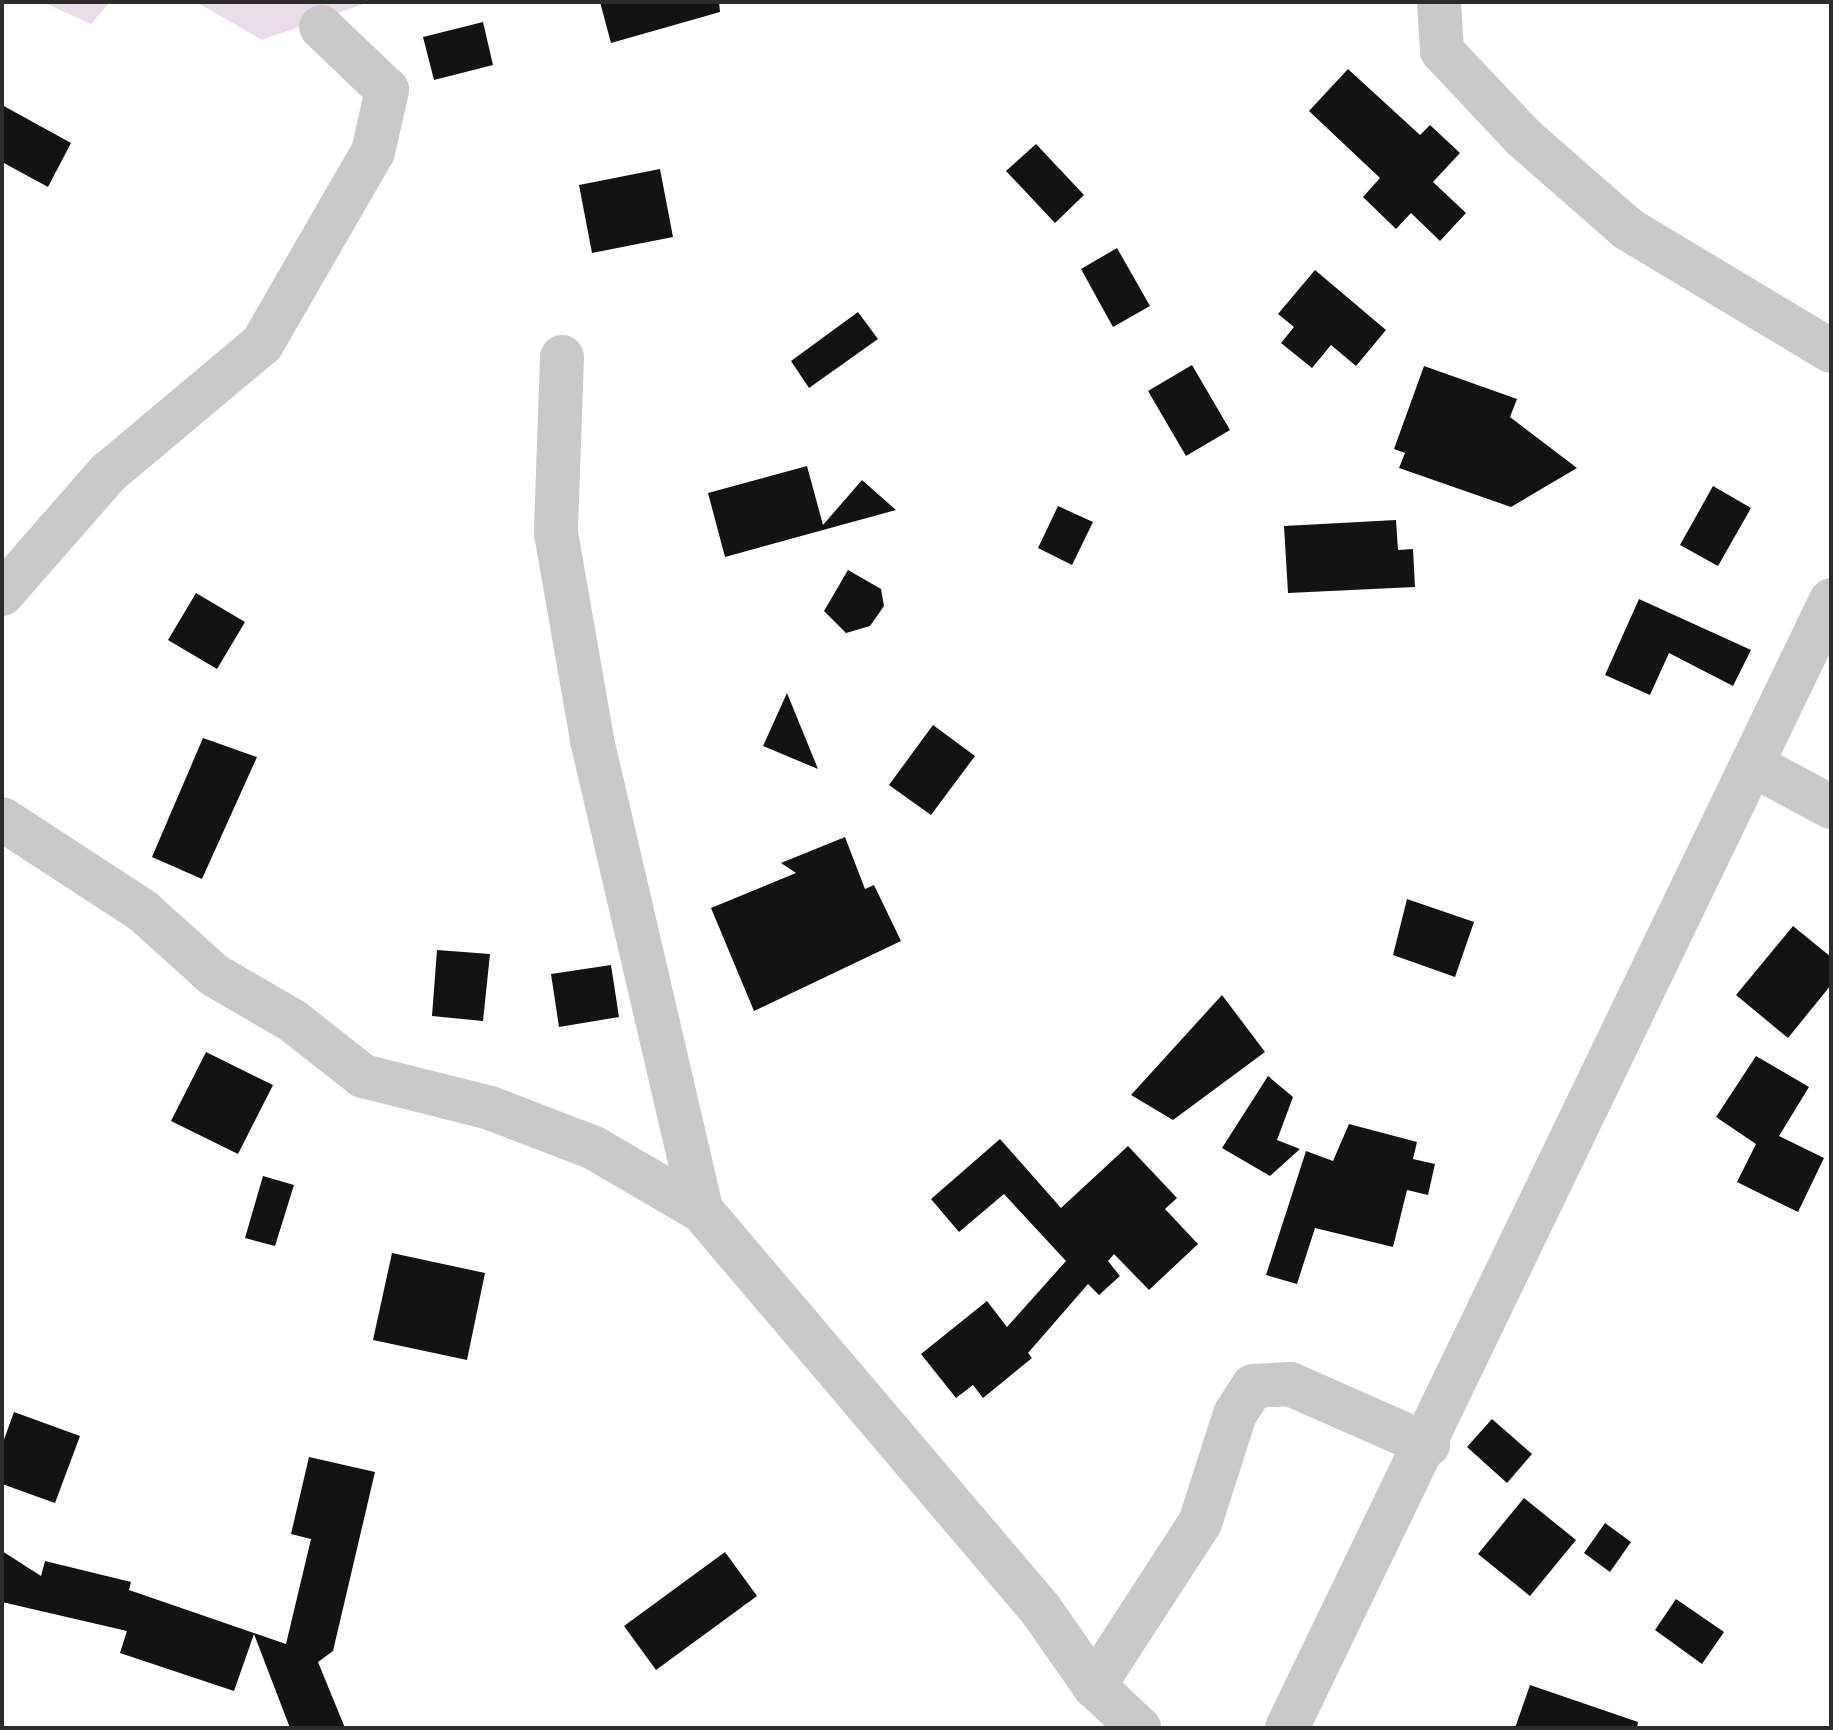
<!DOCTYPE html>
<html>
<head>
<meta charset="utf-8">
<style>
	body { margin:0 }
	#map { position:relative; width:1833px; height:1730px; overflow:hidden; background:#fff; font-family:"IBM Plex Sans",sans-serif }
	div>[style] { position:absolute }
	.green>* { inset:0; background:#e9dbe7 }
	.building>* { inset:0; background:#131313 }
	.minor>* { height:44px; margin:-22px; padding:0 22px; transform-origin:22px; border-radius:22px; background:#c9c9c9 }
	.tertiary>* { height:44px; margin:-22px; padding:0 22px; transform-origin:22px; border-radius:22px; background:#c9c9c9 }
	span { translate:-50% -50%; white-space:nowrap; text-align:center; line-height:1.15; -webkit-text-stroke:8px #fff; paint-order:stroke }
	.frame { position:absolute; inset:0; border:4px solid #2c2c2c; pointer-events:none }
</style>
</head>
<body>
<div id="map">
	<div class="green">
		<i style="clip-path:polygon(43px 2px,110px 2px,91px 24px)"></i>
		<i style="clip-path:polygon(196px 2px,369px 2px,262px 40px)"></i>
	</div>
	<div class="building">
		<i style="clip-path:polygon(600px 2px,719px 2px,720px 12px,611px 43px)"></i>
		<i style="clip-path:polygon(483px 22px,493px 65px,434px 80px,423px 37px)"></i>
		<i style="clip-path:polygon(1348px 69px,1420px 135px,1430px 125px,1460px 153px,1433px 182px,1466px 213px,1440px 241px,1411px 213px,1396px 229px,1363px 197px,1380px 178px,1309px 111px)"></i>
		<i style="clip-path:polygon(2px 105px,71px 143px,48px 187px,2px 162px)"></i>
		<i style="clip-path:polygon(1036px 144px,1084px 195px,1055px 223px,1006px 171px)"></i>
		<i style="clip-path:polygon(660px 169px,673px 237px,592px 253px,579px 185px)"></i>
		<i style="clip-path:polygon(1117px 248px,1150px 306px,1113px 327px,1081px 269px)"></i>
		<i style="clip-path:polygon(1315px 270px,1386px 330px,1356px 366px,1331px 345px,1312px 368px,1281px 343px,1294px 327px,1278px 314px)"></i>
		<i style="clip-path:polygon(858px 312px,878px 339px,809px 388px,791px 361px)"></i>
		<i style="clip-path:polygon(1192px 365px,1230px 430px,1186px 456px,1148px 391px)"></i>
		<i style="clip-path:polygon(1424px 366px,1517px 399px,1510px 417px,1577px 468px,1511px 507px,1399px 468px,1405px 453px,1394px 449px)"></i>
		<i style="clip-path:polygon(807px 466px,823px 525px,862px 480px,896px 510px,725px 557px,708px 493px)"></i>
		<i style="clip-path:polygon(1713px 486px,1751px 508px,1718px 566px,1680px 545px)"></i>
		<i style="clip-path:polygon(1058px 506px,1093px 522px,1072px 565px,1038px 548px)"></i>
		<i style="clip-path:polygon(1396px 520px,1398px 550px,1413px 549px,1415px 587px,1288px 593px,1284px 526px)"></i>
		<i style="clip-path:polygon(848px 570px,881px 589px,884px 606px,870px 626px,846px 633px,824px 611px)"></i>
		<i style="clip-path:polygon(196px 593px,245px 622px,217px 669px,168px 640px)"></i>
		<i style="clip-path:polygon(1639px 599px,1751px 650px,1733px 686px,1669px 653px,1650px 695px,1605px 675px)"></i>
		<i style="clip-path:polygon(787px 693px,818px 769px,763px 746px)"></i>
		<i style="clip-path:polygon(933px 725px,975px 756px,931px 815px,889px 785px)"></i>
		<i style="clip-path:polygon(203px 738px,257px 757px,202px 879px,152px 857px)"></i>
		<i style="clip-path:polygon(845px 837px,865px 889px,874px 885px,901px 941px,754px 1011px,711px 908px,796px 873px,781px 863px)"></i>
		<i style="clip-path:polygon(1407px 899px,1474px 922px,1455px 977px,1393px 955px)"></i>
		<i style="clip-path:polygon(1793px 926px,1831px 957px,1831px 985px,1788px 1038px,1736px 995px)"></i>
		<i style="clip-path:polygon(437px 950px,490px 954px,483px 1021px,432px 1016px)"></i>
		<i style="clip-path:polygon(611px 965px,619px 1017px,559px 1027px,551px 974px)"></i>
		<i style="clip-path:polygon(1222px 995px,1265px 1052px,1173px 1120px,1131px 1095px)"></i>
		<i style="clip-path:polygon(206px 1052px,273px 1085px,238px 1154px,171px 1121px)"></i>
		<i style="clip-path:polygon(1756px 1056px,1809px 1087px,1779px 1136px,1824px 1158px,1798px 1212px,1737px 1182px,1756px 1144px,1716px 1117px)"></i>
		<i style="clip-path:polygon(1268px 1076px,1293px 1097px,1277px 1140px,1300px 1149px,1270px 1176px,1222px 1148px)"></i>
		<i style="clip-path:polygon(1349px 1124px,1417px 1142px,1413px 1159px,1435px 1164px,1428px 1195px,1407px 1190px,1393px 1247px,1315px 1228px,1297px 1284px,1266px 1275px,1306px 1151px,1333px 1161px)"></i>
		<i style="clip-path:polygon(1000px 1139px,1061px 1208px,1128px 1146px,1177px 1198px,1165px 1209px,1198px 1244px,1149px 1290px,1114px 1254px,1108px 1261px,1120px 1276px,1099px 1295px,1088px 1284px,1028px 1353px,1032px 1358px,983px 1398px,973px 1385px,956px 1398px,921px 1354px,987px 1301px,1007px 1327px,1066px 1261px,1004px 1194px,959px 1232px,931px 1199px)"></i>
		<i style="clip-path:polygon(263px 1176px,294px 1185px,275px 1246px,245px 1238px)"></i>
		<i style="clip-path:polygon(392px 1253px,485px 1273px,467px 1360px,373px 1340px)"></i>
		<i style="clip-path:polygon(14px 1412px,80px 1436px,55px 1503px,2px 1484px,2px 1445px)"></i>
		<i style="clip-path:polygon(1492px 1419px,1532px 1454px,1507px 1483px,1467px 1447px)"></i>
		<i style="clip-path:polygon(309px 1457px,375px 1472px,333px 1651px,318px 1662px,345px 1728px,290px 1728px,254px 1634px,234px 1691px,120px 1653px,127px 1631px,2px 1602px,2px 1551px,41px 1576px,45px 1561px,131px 1582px,129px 1590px,286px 1644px,311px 1539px,291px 1534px)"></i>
		<i style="clip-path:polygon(1524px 1498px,1576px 1540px,1530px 1596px,1478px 1554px)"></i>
		<i style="clip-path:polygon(1605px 1523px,1631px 1542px,1610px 1572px,1584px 1553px)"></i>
		<i style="clip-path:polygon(725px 1552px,757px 1596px,656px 1670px,624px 1626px)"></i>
		<i style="clip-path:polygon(1676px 1599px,1724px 1632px,1702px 1664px,1655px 1630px)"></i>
		<i style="clip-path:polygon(1530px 1685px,1638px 1722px,1637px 1728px,1515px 1728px)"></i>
	</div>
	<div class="minor">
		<i style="left:1439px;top:2px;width:49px;rotate:86.5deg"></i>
		<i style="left:1442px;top:51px;width:120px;rotate:46.7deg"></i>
		<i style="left:1524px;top:138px;width:138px;rotate:41.2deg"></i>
		<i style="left:1628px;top:229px;width:237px;rotate:31deg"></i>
		<i style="left:562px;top:357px;width:176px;rotate:92deg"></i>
		<i style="left:556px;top:533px;width:210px;rotate:80.1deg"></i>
		<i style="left:592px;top:740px;width:484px;rotate:76.9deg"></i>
		<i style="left:2px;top:594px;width:161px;rotate:-48.8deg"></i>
		<i style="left:108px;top:473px;width:201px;rotate:-40deg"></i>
		<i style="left:262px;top:344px;width:222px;rotate:-60deg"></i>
		<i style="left:373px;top:152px;width:64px;rotate:-77.3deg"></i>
		<i style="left:387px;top:90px;width:91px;rotate:-136.3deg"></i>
		<i style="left:1753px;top:765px;width:89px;rotate:28.3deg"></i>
		<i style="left:2px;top:819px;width:168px;rotate:33.1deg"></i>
		<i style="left:143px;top:911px;width:96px;rotate:42deg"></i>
		<i style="left:214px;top:975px;width:91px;rotate:30.2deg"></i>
		<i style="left:293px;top:1021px;width:89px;rotate:38.2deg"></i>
		<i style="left:363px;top:1076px;width:131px;rotate:14.1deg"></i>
		<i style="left:490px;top:1108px;width:111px;rotate:21deg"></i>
		<i style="left:594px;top:1148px;width:125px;rotate:30.3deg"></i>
		<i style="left:702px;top:1211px;width:524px;rotate:49.65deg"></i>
		<i style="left:1041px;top:1610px;width:93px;rotate:55.1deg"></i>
		<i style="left:1094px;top:1686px;width:62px;rotate:43deg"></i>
		<i style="left:1094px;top:1686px;width:194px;rotate:-57deg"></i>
		<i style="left:1200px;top:1523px;width:114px;rotate:-72.2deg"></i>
		<i style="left:1235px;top:1414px;width:33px;rotate:-57deg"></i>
		<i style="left:1253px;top:1386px;width:37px;rotate:-3deg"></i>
		<i style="left:1290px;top:1384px;width:151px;rotate:23.8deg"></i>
	</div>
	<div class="tertiary">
		<i style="left:1287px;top:1728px;width:1252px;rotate:-64.25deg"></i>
	</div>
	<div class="frame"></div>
</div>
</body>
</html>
